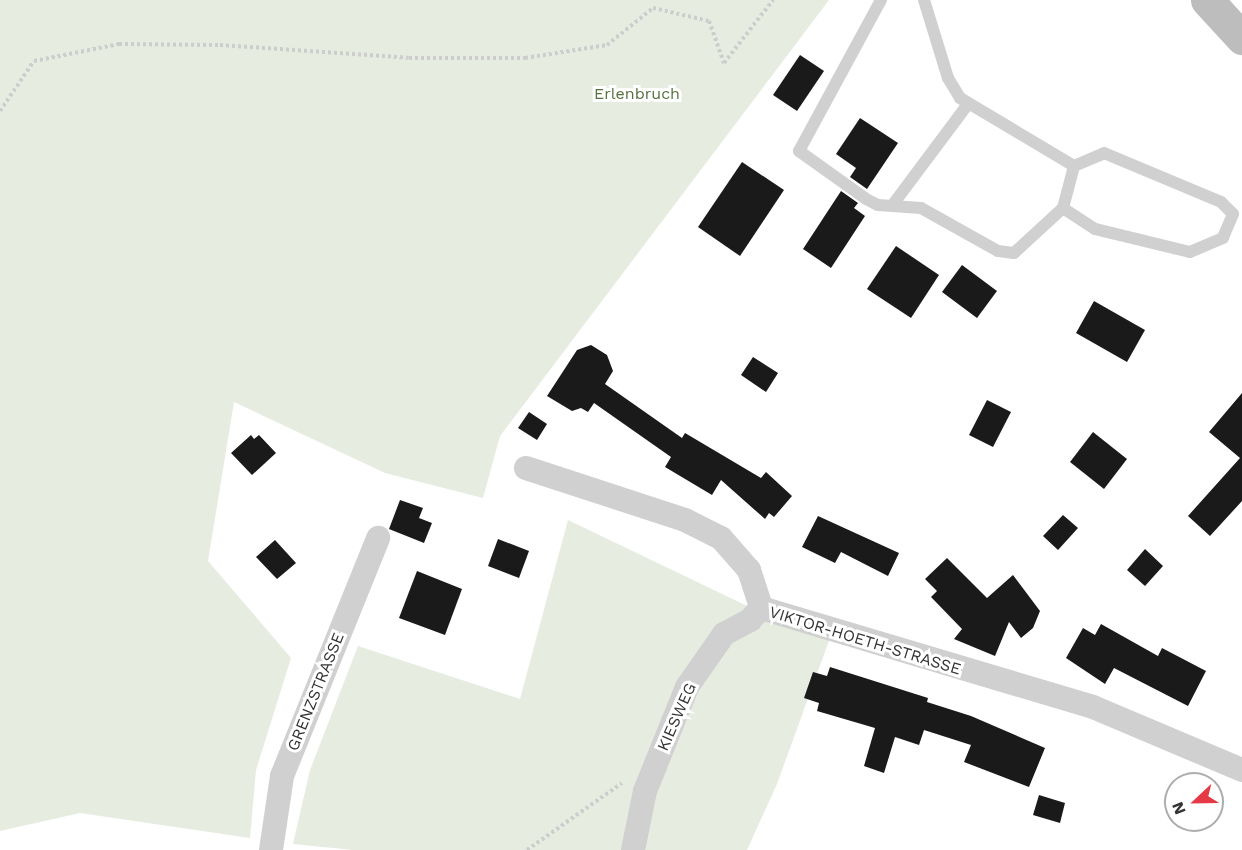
<!DOCTYPE html>
<html>
<head>
<meta charset="utf-8">
<style>
	body { margin:0 }
	#map { position:relative; width:1242px; height:850px; overflow:hidden; background:#fff; font-family:"Work Sans",sans-serif }
	div>[style] { position:absolute }
	.green>* { inset:0; background:#e6ecdf }
	.building>* { inset:0; background:#1a1a1a }
	.path>* { height:4px; margin-top:-2px; transform-origin:0; background:repeating-linear-gradient(90deg,#cdcdcd 0 3px,transparent 0 6px) }
	.lane>* { height:12px; margin:-6px; padding:0 6px; transform-origin:6px; border-radius:6px; background:#d0d0d0 }
	.street>* { height:24px; margin:-12px; padding:0 12px; transform-origin:12px; border-radius:12px; background:#d0d0d0 }
	.secondary>* { height:33px; margin:-16.5px; padding:0 16.5px; transform-origin:16.5px; border-radius:16.5px; background:#bdbdbd }
	span { translate:-50% -50%; white-space:nowrap; text-align:center; line-height:1.15; -webkit-text-stroke:6px #fff; paint-order:stroke }
	.park-label { font-size:16px; color:#56703f }
	.street-label { font-size:16px; color:#333 }
	.north { position:absolute; left:1164px; top:772px; width:60px; height:60px; box-sizing:border-box; background:#fff; border:2px solid #adadad; border-radius:50%; rotate:248deg; font-size:16px; font-weight:700; line-height:24px; text-align:center; color:#333 }
	.north::after { content:''; display:block; margin:auto; width:21px; height:27px; background:#e63946; clip-path:polygon(50% 0,100% 100%,50% 72%,0 100%) }
</style>
</head>
<body>
<div id="map">
	<div class="green">
		<i style="clip-path:polygon(0 0,829px 0,500px 436px,483px 498px,385px 473px,234px 402px,208px 561px,291px 658px,256px 770px,250px 838px,80px 813px,0 831px)"></i>
		<i style="clip-path:polygon(568px 520px,743px 604px,830px 638px,777px 784px,747px 850px,353px 850px,293px 844px,310px 770px,358px 646px,520px 699px)"></i>
	</div>
	<div class="building">
		<i style="clip-path:polygon(800px 55px,824px 71px,797px 111px,773px 95px)"></i>
		<i style="clip-path:polygon(860px 118px,898px 143px,867px 189px,850px 177px,856px 168px,836px 154px)"></i>
		<i style="clip-path:polygon(742px 162px,784px 190px,740px 256px,698px 227px)"></i>
		<i style="clip-path:polygon(841px 191px,858px 203px,854px 208px,865px 216px,831px 268px,803px 249px)"></i>
		<i style="clip-path:polygon(896px 246px,939px 275px,911px 318px,867px 289px)"></i>
		<i style="clip-path:polygon(962px 265px,997px 291px,977px 318px,942px 292px)"></i>
		<i style="clip-path:polygon(1094px 301px,1145px 330px,1127px 362px,1076px 333px)"></i>
		<i style="clip-path:polygon(591px 345px,607px 355px,613px 371px,605px 384px,682px 438px,685px 433px,761px 478px,766px 472px,792px 496px,774px 517px,769px 513px,765px 519px,721px 480px,712px 495px,665px 467px,671px 457px,594px 403px,588px 412px,581px 408px,572px 411px,547px 396px,577px 350px)"></i>
		<i style="clip-path:polygon(753px 357px,778px 373px,766px 392px,741px 375px)"></i>
		<i style="clip-path:polygon(1242px 393px,1242px 501px,1210px 536px,1188px 516px,1240px 458px,1209px 432px)"></i>
		<i style="clip-path:polygon(987px 400px,1011px 412px,993px 447px,969px 435px)"></i>
		<i style="clip-path:polygon(529px 412px,547px 424px,537px 440px,518px 428px)"></i>
		<i style="clip-path:polygon(1093px 432px,1127px 459px,1104px 489px,1070px 462px)"></i>
		<i style="clip-path:polygon(251px 435px,254px 439px,259px 435px,276px 453px,252px 475px,231px 453px)"></i>
		<i style="clip-path:polygon(400px 500px,423px 508px,419px 518px,432px 523px,424px 543px,389px 529px)"></i>
		<i style="clip-path:polygon(1063px 515px,1078px 528px,1058px 550px,1043px 536px)"></i>
		<i style="clip-path:polygon(818px 516px,899px 553px,888px 576px,841px 552px,835px 563px,802px 547px)"></i>
		<i style="clip-path:polygon(498px 539px,529px 551px,519px 578px,488px 566px)"></i>
		<i style="clip-path:polygon(275px 540px,296px 563px,277px 579px,256px 557px)"></i>
		<i style="clip-path:polygon(1145px 549px,1163px 566px,1145px 586px,1127px 570px)"></i>
		<i style="clip-path:polygon(947px 558px,987px 598px,1013px 575px,1040px 611px,1033px 628px,1021px 638px,1009px 622px,995px 656px,954px 639px,962px 629px,931px 597px,937px 591px,925px 579px)"></i>
		<i style="clip-path:polygon(417px 571px,462px 589px,445px 635px,399px 618px)"></i>
		<i style="clip-path:polygon(1101px 624px,1158px 656px,1162px 648px,1206px 671px,1188px 706px,1114px 668px,1105px 684px,1066px 658px,1083px 628px,1095px 635px)"></i>
		<i style="clip-path:polygon(830px 667px,928px 698px,927px 702px,971px 716px,1045px 748px,1029px 787px,964px 762px,971px 745px,924px 730px,919px 745px,895px 737px,884px 773px,864px 766px,875px 728px,817px 711px,819px 703px,804px 698px,813px 672px,827px 676px)"></i>
		<i style="clip-path:polygon(1039px 795px,1065px 803px,1060px 823px,1033px 815px)"></i>
	</div>
	<div class="path">
		<i style="left:0;top:111px;width:60px;rotate:-55.8deg"></i>
		<i style="left:34px;top:61px;width:87px;rotate:-11.3deg"></i>
		<i style="left:119px;top:44px;width:101px;rotate:0.6deg"></i>
		<i style="left:220px;top:45px;width:189px;rotate:3.9deg"></i>
		<i style="left:409px;top:58px;width:116px"></i>
		<i style="left:525px;top:58px;width:83px;rotate:-9deg"></i>
		<i style="left:607px;top:45px;width:59px;rotate:-38.8deg"></i>
		<i style="left:653px;top:8px;width:57px;rotate:13.1deg"></i>
		<i style="left:709px;top:21px;width:45px;rotate:70.3deg"></i>
		<i style="left:724px;top:63px;width:80px;rotate:-52.1deg"></i>
		<i style="left:527px;top:850px;width:116px;rotate:-35.2deg"></i>
	</div>
	<div class="lane">
		<i style="left:881px;top:0;width:172px;rotate:118.5deg"></i>
		<i style="left:799px;top:151px;width:82px;rotate:35.6deg"></i>
		<i style="left:866px;top:199px;width:13px;rotate:27deg"></i>
		<i style="left:878px;top:205px;width:43px;rotate:4deg"></i>
		<i style="left:921px;top:208px;width:88px;rotate:29.2deg"></i>
		<i style="left:998px;top:251px;width:16px;rotate:7deg"></i>
		<i style="left:1014px;top:253px;width:67px;rotate:-42.6deg"></i>
		<i style="left:924px;top:0;width:82px;rotate:72.9deg"></i>
		<i style="left:948px;top:78px;width:23px;rotate:59deg"></i>
		<i style="left:960px;top:98px;width:133px;rotate:30.8deg"></i>
		<i style="left:1104px;top:153px;width:127px;rotate:22.7deg"></i>
		<i style="left:1221px;top:202px;width:17px;rotate:45deg"></i>
		<i style="left:1233px;top:214px;width:26px;rotate:113deg"></i>
		<i style="left:1223px;top:238px;width:36px;rotate:157deg"></i>
		<i style="left:1190px;top:252px;width:98px;rotate:-166.4deg"></i>
		<i style="left:1095px;top:229px;width:38px;rotate:-147deg"></i>
		<i style="left:1063px;top:208px;width:43px;rotate:-75.3deg"></i>
		<i style="left:1074px;top:166px;width:33px;rotate:-23deg"></i>
		<i style="left:894px;top:203px;width:124px;rotate:-53.2deg"></i>
	</div>
	<div class="street">
		<i style="left:526px;top:468px;width:167px;rotate:18.1deg"></i>
		<i style="left:685px;top:520px;width:40px;rotate:26.6deg"></i>
		<i style="left:721px;top:538px;width:43px;rotate:48.8deg"></i>
		<i style="left:749px;top:570px;width:40px;rotate:72deg"></i>
		<i style="left:761px;top:608px;width:346px;rotate:16.6deg"></i>
		<i style="left:1093px;top:707px;width:162px;rotate:22.9deg"></i>
		<i style="left:271px;top:850px;width:75px;rotate:-81.5deg"></i>
		<i style="left:282px;top:776px;width:257px;rotate:-68deg"></i>
		<i style="left:633px;top:850px;width:60px;rotate:-78.5deg"></i>
		<i style="left:645px;top:791px;width:112px;rotate:-68deg"></i>
		<i style="left:687px;top:687px;width:65px;rotate:-55.1deg"></i>
		<i style="left:724px;top:634px;width:30px;rotate:-28deg"></i>
		<i style="left:750px;top:620px;width:16px;rotate:-47deg"></i>
	</div>
	<div class="secondary">
		<i style="left:1207px;top:0;width:52px;rotate:47.4deg"></i>
	</div>
	<div class="park-label">
		<span style="left:637px;top:94px">Erlenbruch</span>
	</div>
	<div class="street-label">
		<span style="left:865px;top:641px;rotate:17deg">VIKTOR-HOETH-STRASSE</span>
		<span style="left:316px;top:692px;rotate:-68deg">GRENZSTRASSE</span>
		<span style="left:677px;top:717px;rotate:-66deg">KIESWEG</span>
	</div>
	<div class="north">N</div>
</div>
</body>
</html>
